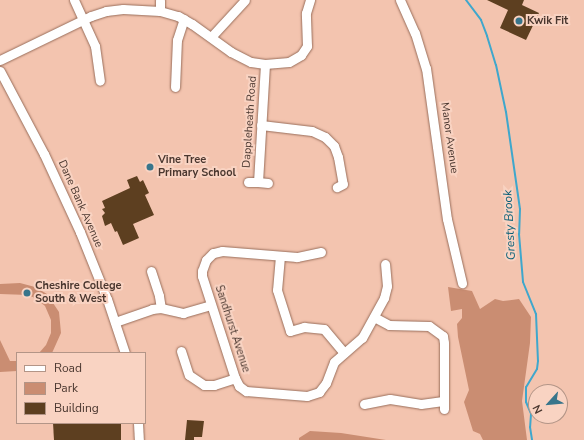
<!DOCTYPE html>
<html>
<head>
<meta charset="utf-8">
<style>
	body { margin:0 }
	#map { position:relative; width:584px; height:440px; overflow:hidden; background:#f3c4af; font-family:"Nunito Sans",sans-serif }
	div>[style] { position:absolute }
	.green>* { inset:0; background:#ca8d72 }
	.stream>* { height:2px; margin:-1px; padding:0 1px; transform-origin:1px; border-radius:1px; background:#3fa7cc }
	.building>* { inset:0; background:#5d3f20 }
	.roads { filter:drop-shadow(0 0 1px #996e5b) drop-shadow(0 0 1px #996e5b) }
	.minor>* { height:9px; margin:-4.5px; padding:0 4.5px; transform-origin:4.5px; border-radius:4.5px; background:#fff }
	.dots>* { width:11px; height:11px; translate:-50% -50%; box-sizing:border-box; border:2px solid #f9d3c2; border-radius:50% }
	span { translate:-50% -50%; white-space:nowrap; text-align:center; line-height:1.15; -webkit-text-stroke:4px #f9d3c2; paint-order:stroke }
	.poi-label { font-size:11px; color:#4a372f; font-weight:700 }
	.left { translate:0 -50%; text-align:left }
	.street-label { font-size:11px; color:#4a372f }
	.water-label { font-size:12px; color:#075e77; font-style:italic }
	.legend { position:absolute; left:16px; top:352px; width:130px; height:72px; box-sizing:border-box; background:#f9d3c2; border:1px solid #b39587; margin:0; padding:5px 7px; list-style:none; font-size:12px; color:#4a372f }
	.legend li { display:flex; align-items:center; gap:8px; height:20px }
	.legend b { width:20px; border:1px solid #b39587 }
	.north { position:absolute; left:528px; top:384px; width:40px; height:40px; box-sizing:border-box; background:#f9d3c2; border:1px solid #b39587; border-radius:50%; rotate:243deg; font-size:11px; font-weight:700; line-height:16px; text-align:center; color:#4a372f }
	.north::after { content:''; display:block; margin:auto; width:14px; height:18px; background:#38758b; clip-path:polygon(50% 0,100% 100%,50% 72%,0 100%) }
</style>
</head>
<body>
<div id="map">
	<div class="green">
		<i style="clip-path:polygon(20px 283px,35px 287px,47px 294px,59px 312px,61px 333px,52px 353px,39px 353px,46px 345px,51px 333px,51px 320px,45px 306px,35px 298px,28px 295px,0 294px,0 284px)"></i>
		<i style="clip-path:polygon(448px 287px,472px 291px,480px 309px,495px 299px,503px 301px,519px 299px,531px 317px,530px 343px,522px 401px,527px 440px,483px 440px,480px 434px,473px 431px,464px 402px,469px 390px,458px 337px,457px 324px,462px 318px,462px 309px,451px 311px)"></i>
		<i style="clip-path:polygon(0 340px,10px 361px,17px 361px,17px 371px,0 372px)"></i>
		<i style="clip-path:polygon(310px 431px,341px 433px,386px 440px,299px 440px,299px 438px)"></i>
	</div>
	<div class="stream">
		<i style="left:466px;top:0;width:25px;rotate:53deg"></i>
		<i style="left:481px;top:20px;width:17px;rotate:69deg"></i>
		<i style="left:487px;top:36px;width:30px;rotate:73deg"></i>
		<i style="left:496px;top:65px;width:48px;rotate:78deg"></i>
		<i style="left:506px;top:112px;width:98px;rotate:81.8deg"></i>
		<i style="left:520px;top:209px;width:25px;rotate:92deg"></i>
		<i style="left:519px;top:234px;width:48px;rotate:85.2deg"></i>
		<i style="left:523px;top:282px;width:35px;rotate:68deg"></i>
		<i style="left:536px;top:314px;width:47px;rotate:87.6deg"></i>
		<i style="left:538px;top:361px;width:8px;rotate:97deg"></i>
		<i style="left:537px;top:369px;width:21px;rotate:121deg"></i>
		<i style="left:526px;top:387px;width:15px;rotate:90deg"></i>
		<i style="left:526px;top:402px;width:13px;rotate:67deg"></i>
		<i style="left:531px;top:414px;width:13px;rotate:94deg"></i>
		<i style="left:530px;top:427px;width:13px;rotate:81deg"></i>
	</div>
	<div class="building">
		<i style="clip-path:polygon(487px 0,524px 0,522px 5px,539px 13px,526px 40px,500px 28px,508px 10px)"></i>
		<i style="clip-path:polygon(137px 176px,140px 182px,143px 180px,149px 193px,145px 195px,154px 215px,133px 224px,139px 238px,123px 245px,117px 231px,115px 232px,111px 223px,105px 226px,102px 216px,105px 213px,102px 209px,105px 208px,102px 201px,130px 188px,127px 180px)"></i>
		<i style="clip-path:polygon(187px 420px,204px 421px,202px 437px,194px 437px,194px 440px,185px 440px)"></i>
		<i style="clip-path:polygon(53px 423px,121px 423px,121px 440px,54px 440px)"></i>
	</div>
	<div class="roads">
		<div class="minor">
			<i style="left:74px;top:0;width:51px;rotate:65.5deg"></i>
			<i style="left:95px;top:46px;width:35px;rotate:82deg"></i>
			<i style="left:400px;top:0;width:36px;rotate:66deg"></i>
			<i style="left:415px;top:33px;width:37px;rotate:73deg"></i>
			<i style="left:426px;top:68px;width:152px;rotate:82.1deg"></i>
			<i style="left:447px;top:219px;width:66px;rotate:76.8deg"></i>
			<i style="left:160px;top:11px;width:11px;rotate:-90deg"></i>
			<i style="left:211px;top:37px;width:50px;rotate:-47.4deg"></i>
			<i style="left:0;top:60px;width:101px;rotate:-25.8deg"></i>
			<i style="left:91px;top:16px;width:16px;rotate:-18deg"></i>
			<i style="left:106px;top:11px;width:17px;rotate:-7deg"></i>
			<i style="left:123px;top:9px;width:37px;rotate:3deg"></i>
			<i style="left:160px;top:11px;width:19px;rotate:16deg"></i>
			<i style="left:178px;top:16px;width:16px;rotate:30deg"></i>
			<i style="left:192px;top:24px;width:48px;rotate:35.7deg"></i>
			<i style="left:231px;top:52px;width:22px;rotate:27deg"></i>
			<i style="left:251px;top:62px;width:14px;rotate:8deg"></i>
			<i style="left:265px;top:64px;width:24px;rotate:-5deg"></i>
			<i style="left:289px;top:62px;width:14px;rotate:-30deg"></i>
			<i style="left:301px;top:55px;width:11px;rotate:-56deg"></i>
			<i style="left:307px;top:46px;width:33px;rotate:-92deg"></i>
			<i style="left:306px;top:13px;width:14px;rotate:-73deg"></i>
			<i style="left:0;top:71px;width:94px;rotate:62.1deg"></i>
			<i style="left:44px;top:154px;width:86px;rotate:65.2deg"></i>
			<i style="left:80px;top:232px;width:72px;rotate:68.1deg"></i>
			<i style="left:107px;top:299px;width:57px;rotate:71.6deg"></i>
			<i style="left:175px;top:87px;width:47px;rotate:-87.6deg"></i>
			<i style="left:177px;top:40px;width:22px;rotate:-72deg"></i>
			<i style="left:261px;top:125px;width:51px;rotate:6.7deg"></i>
			<i style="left:312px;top:131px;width:14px;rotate:25deg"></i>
			<i style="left:325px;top:137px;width:13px;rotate:45deg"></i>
			<i style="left:334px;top:146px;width:12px;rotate:70deg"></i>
			<i style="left:338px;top:157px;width:27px;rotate:80deg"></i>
			<i style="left:343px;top:184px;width:7px;rotate:153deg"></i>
			<i style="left:248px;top:182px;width:10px"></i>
			<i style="left:258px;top:182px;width:118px;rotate:-86.6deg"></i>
			<i style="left:258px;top:182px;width:10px;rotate:6deg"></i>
			<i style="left:321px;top:252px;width:25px;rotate:168deg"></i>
			<i style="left:297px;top:257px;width:75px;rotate:-175.4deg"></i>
			<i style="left:222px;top:251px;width:9px;rotate:167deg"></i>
			<i style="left:213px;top:253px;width:10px;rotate:135deg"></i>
			<i style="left:206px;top:260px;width:12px;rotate:110deg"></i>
			<i style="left:202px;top:271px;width:5px;rotate:90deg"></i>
			<i style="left:202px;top:276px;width:107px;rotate:72.1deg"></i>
			<i style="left:235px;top:378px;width:9px;rotate:63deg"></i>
			<i style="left:239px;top:386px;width:9px;rotate:36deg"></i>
			<i style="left:246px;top:391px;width:61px;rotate:4.7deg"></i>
			<i style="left:307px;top:396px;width:13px;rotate:-18deg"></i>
			<i style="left:319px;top:392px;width:11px;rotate:-52deg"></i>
			<i style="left:326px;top:383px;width:22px;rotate:-69deg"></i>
			<i style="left:334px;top:362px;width:37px;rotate:-41deg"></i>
			<i style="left:362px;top:338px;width:46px;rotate:-61.2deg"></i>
			<i style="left:384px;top:298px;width:12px;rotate:-76deg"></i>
			<i style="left:387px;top:286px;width:22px;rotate:-95deg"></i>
			<i style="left:280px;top:256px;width:34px;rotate:95deg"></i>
			<i style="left:277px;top:290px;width:43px;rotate:72.4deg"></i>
			<i style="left:290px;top:331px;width:15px;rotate:-16deg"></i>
			<i style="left:304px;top:327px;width:20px;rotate:6deg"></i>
			<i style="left:324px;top:329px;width:31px;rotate:50deg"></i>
			<i style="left:151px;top:271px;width:26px;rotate:72deg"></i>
			<i style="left:159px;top:296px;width:12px;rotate:81deg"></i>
			<i style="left:374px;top:317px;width:17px;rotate:28deg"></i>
			<i style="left:389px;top:325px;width:40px;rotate:1.4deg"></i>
			<i style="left:429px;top:326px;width:17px;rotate:36deg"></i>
			<i style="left:443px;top:336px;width:7px;rotate:82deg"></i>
			<i style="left:444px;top:343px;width:66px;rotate:90deg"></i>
			<i style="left:115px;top:322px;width:39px;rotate:-19deg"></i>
			<i style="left:152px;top:309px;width:9px;rotate:-6deg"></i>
			<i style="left:161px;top:308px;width:23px;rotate:13deg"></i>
			<i style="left:183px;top:313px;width:29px;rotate:-16deg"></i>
			<i style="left:181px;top:351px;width:25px;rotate:72deg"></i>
			<i style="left:189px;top:375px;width:18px;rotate:34deg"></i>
			<i style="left:204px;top:385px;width:10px"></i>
			<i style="left:214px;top:385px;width:22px;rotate:-18deg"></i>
			<i style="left:364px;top:404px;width:26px;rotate:-11deg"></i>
			<i style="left:390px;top:399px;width:31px;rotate:9deg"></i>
			<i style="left:421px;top:404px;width:22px;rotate:-8deg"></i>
			<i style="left:138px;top:423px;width:17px;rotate:87deg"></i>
		</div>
	</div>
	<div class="dots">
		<i style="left:519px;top:21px;background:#38758b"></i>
		<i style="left:150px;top:167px;background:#38758b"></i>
		<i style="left:27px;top:293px;background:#38758b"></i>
	</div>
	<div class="poi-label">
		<span class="left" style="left:527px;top:21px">Kwik Fit</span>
		<span class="left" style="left:158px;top:167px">Vine Tree<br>Primary School</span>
		<span class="left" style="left:35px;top:293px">Cheshire College<br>South &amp; West</span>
	</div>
	<div class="street-label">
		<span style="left:250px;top:122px;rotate:-86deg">Dappleheath Road</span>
		<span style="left:449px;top:138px;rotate:82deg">Manor Avenue</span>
		<span style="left:80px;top:204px;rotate:66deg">Dane Bank Avenue</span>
		<span style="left:232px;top:329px;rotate:72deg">Sandhurst Avenue</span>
	</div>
	<div class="water-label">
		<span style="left:510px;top:225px;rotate:-93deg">Gresty Brook</span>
	</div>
	<ul class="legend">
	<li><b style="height:5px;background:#fff"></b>Road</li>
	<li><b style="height:11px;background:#ca8d72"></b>Park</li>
	<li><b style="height:11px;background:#5d3f20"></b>Building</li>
	</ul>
	<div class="north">N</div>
</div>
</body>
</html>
